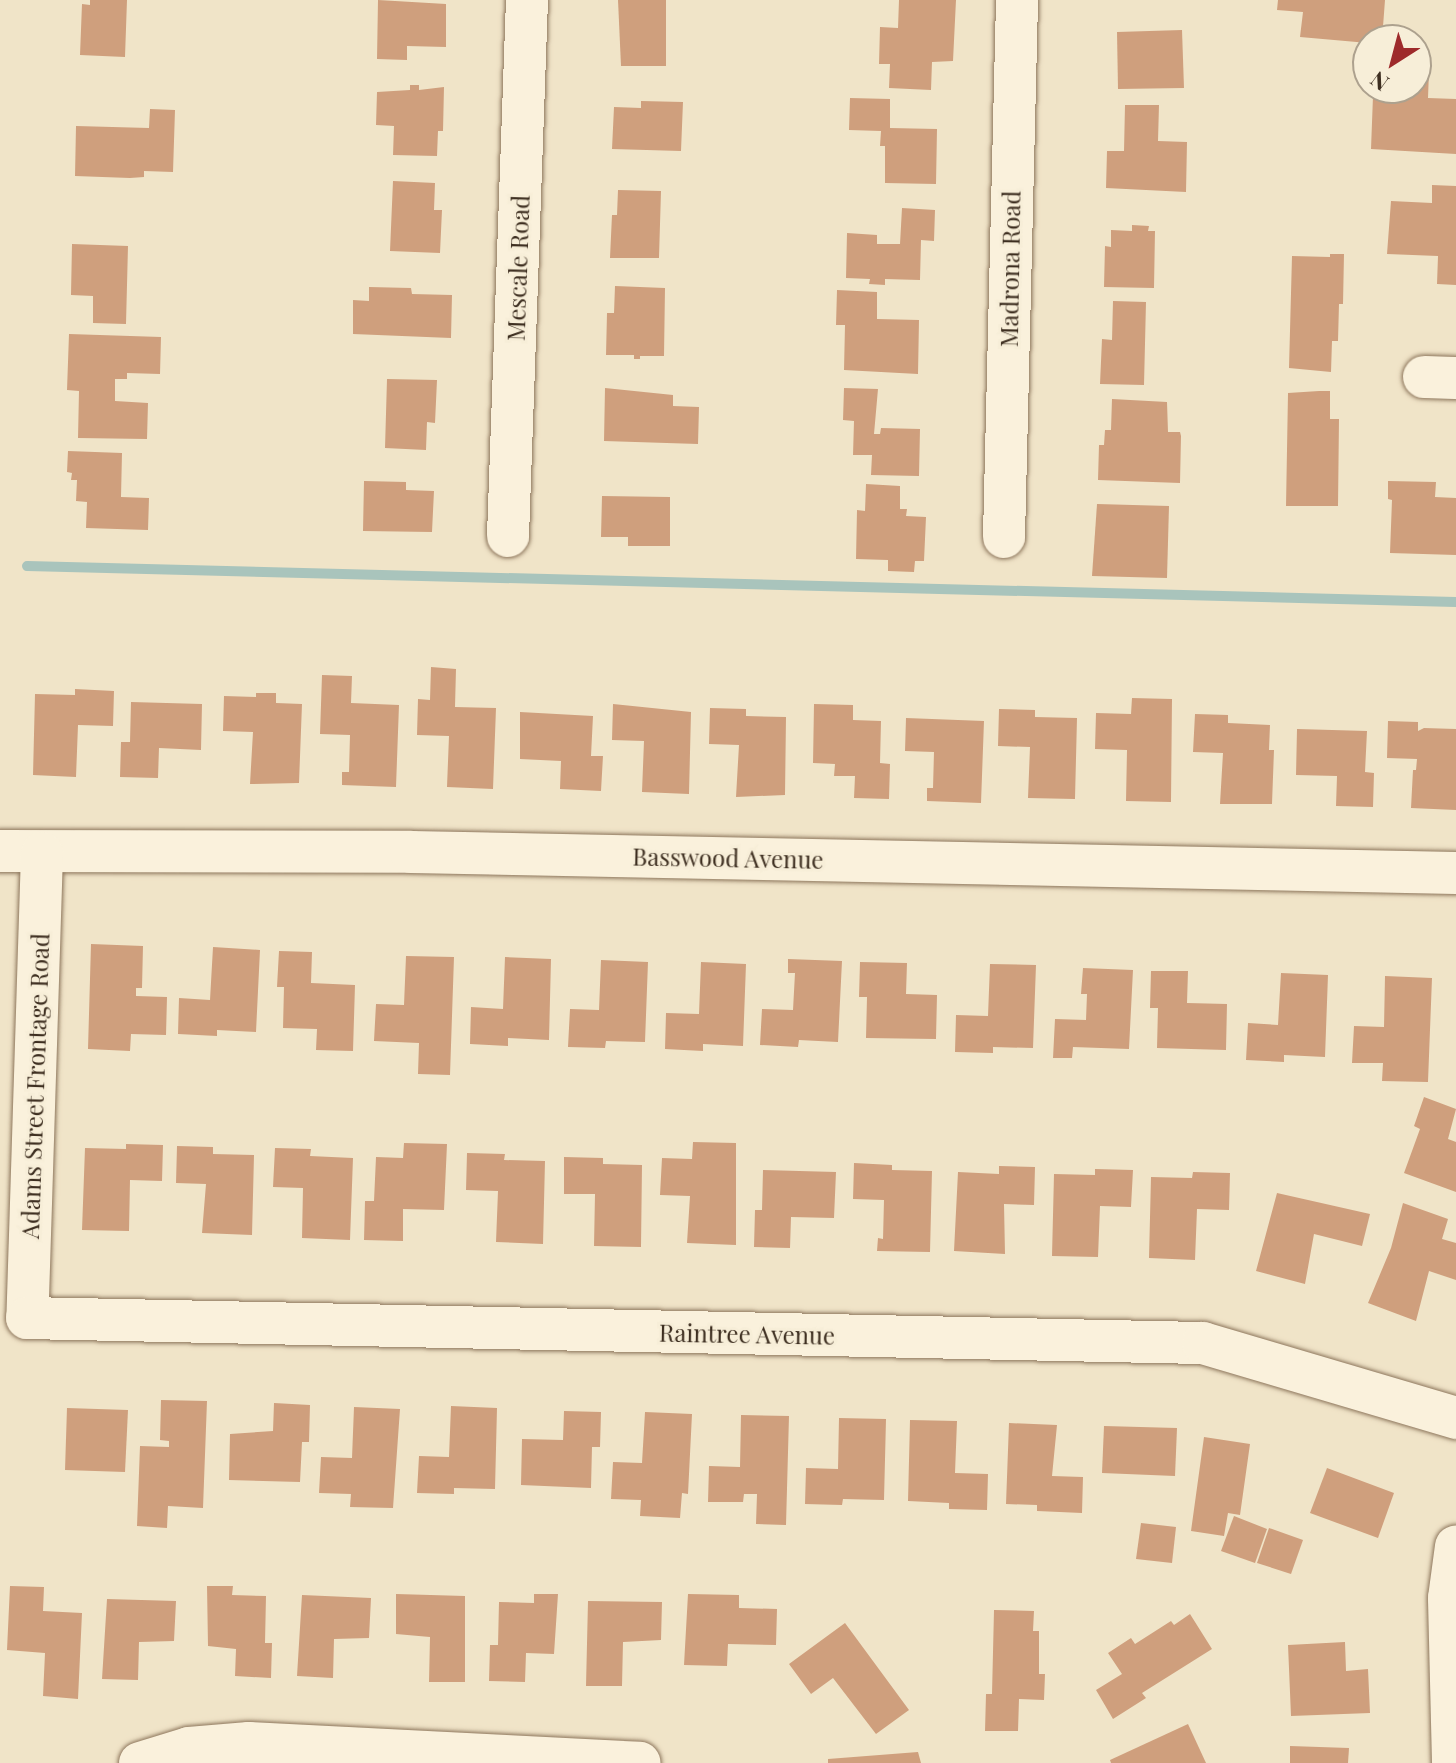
<!DOCTYPE html>
<html>
<head>
<meta charset="utf-8">
<style>
	body { margin:0 }
	#map { position:relative; width:1456px; height:1763px; overflow:hidden; background:#f0e4c8; font-family:"Playfair Display",serif }
	div>[style] { position:absolute }
	.stream>* { height:10px; margin:-5px; padding:0 5px; transform-origin:5px; border-radius:5px; background:#a9c4bc }
	.building>* { inset:0; background:#cf9f7d }
	.roads { filter:drop-shadow(0 0 2px #8d765c) drop-shadow(0 0 2px #8d765c) }
	.minor>* { height:42px; margin:-21px; padding:0 21px; transform-origin:21px; border-radius:21px; background:#faf1dc }
	span { translate:-50% -50%; white-space:nowrap; text-align:center; line-height:1.15; -webkit-text-stroke:6px #f7eed8; paint-order:stroke }
	.street-label { font-size:24px; color:#3d2e20 }
	.north { position:absolute; left:1352px; top:24px; width:80px; height:80px; box-sizing:border-box; background:#f7eed8; border:2px solid #ada18e; border-radius:50%; rotate:216deg; font-size:22px; font-weight:700; line-height:32px; text-align:center; color:#3d2e20 }
	.north::after { content:''; display:block; margin:auto; width:28px; height:36px; background:#9e2a2b; clip-path:polygon(50% 0,100% 100%,50% 72%,0 100%) }
</style>
</head>
<body>
<div id="map">
	<div class="stream">
		<i style="left:27px;top:566px;width:1429px;rotate:1.44deg"></i>
	</div>
	<div class="building">
		<i style="clip-path:polygon(90px 0,127px 0,125px 57px,80px 55px,82px 4px,90px 5px)"></i>
		<i style="clip-path:polygon(378px 0,446px 4px,446px 47px,407px 46px,407px 60px,377px 59px)"></i>
		<i style="clip-path:polygon(618px 0,666px 0,666px 66px,621px 66px)"></i>
		<i style="clip-path:polygon(899px 0,956px 0,953px 61px,932px 62px,931px 90px,889px 88px,890px 64px,879px 64px,880px 27px,898px 28px)"></i>
		<i style="clip-path:polygon(1278px 0,1385px 0,1382px 40px,1368px 40px,1368px 43px,1300px 37px,1303px 12px,1277px 10px)"></i>
		<i style="clip-path:polygon(1182px 30px,1184px 88px,1118px 89px,1117px 32px)"></i>
		<i style="clip-path:polygon(1416px 70px,1429px 71px,1428px 98px,1456px 99px,1456px 154px,1371px 149px,1373px 96px,1387px 97px,1387px 88px,1416px 88px)"></i>
		<i style="clip-path:polygon(410px 85px,419px 85px,419px 90px,444px 87px,443px 131px,438px 131px,437px 156px,393px 155px,394px 126px,376px 125px,377px 92px,410px 90px)"></i>
		<i style="clip-path:polygon(850px 98px,890px 99px,890px 128px,937px 129px,936px 184px,885px 183px,885px 146px,880px 146px,881px 131px,849px 130px)"></i>
		<i style="clip-path:polygon(641px 101px,683px 102px,681px 151px,612px 149px,614px 107px,641px 108px)"></i>
		<i style="clip-path:polygon(1125px 105px,1159px 105px,1158px 141px,1187px 142px,1186px 192px,1106px 188px,1107px 151px,1124px 151px)"></i>
		<i style="clip-path:polygon(150px 109px,175px 110px,173px 172px,144px 171px,144px 177px,130px 178px,75px 176px,76px 126px,149px 128px)"></i>
		<i style="clip-path:polygon(393px 181px,435px 183px,434px 210px,442px 210px,440px 253px,390px 251px)"></i>
		<i style="clip-path:polygon(1432px 185px,1456px 186px,1456px 285px,1437px 284px,1438px 256px,1387px 254px,1391px 201px,1432px 203px)"></i>
		<i style="clip-path:polygon(618px 190px,661px 191px,659px 258px,610px 258px,612px 215px,617px 215px)"></i>
		<i style="clip-path:polygon(902px 208px,935px 210px,934px 241px,921px 240px,920px 280px,885px 279px,885px 285px,869px 284px,870px 279px,846px 278px,847px 233px,877px 235px,877px 244px,900px 244px)"></i>
		<i style="clip-path:polygon(1132px 225px,1149px 226px,1148px 231px,1155px 231px,1154px 288px,1104px 287px,1105px 246px,1111px 247px,1111px 230px,1132px 231px)"></i>
		<i style="clip-path:polygon(72px 244px,128px 246px,126px 324px,93px 323px,93px 296px,71px 295px)"></i>
		<i style="clip-path:polygon(1330px 254px,1344px 254px,1343px 304px,1339px 304px,1338px 341px,1332px 341px,1331px 372px,1289px 368px,1292px 256px,1330px 257px)"></i>
		<i style="clip-path:polygon(615px 286px,665px 288px,664px 356px,640px 356px,640px 359px,634px 359px,634px 355px,606px 355px,607px 313px,614px 313px)"></i>
		<i style="clip-path:polygon(369px 287px,411px 288px,412px 294px,452px 295px,451px 338px,353px 334px,353px 300px,369px 301px)"></i>
		<i style="clip-path:polygon(837px 290px,877px 292px,877px 319px,919px 320px,918px 374px,844px 370px,845px 325px,836px 325px)"></i>
		<i style="clip-path:polygon(1113px 301px,1146px 302px,1144px 385px,1100px 384px,1102px 339px,1112px 340px)"></i>
		<i style="clip-path:polygon(69px 334px,161px 337px,160px 374px,127px 373px,127px 379px,115px 379px,115px 401px,148px 403px,147px 439px,78px 438px,79px 391px,67px 390px)"></i>
		<i style="clip-path:polygon(387px 379px,437px 380px,435px 423px,427px 422px,426px 450px,385px 448px)"></i>
		<i style="clip-path:polygon(605px 388px,673px 395px,673px 406px,699px 407px,698px 444px,604px 441px)"></i>
		<i style="clip-path:polygon(844px 388px,878px 389px,874px 434px,880px 434px,881px 428px,920px 429px,919px 476px,871px 475px,872px 455px,853px 455px,854px 421px,843px 420px)"></i>
		<i style="clip-path:polygon(1319px 391px,1330px 391px,1330px 419px,1339px 419px,1338px 506px,1286px 506px,1288px 393px)"></i>
		<i style="clip-path:polygon(1112px 399px,1167px 402px,1168px 432px,1180px 432px,1181px 436px,1180px 483px,1098px 480px,1099px 445px,1104px 445px,1105px 430px,1111px 430px)"></i>
		<i style="clip-path:polygon(68px 451px,122px 453px,121px 497px,149px 498px,148px 530px,86px 528px,87px 502px,76px 501px,77px 480px,71px 480px,72px 473px,67px 472px)"></i>
		<i style="clip-path:polygon(364px 481px,406px 482px,406px 490px,434px 491px,432px 532px,363px 531px)"></i>
		<i style="clip-path:polygon(1388px 481px,1436px 482px,1435px 497px,1456px 498px,1456px 555px,1390px 553px,1392px 500px,1388px 499px)"></i>
		<i style="clip-path:polygon(866px 484px,900px 486px,900px 509px,907px 509px,906px 516px,926px 517px,924px 561px,915px 561px,914px 572px,888px 571px,888px 560px,856px 559px,857px 510px,865px 511px)"></i>
		<i style="clip-path:polygon(602px 496px,670px 497px,670px 546px,628px 546px,628px 537px,601px 537px)"></i>
		<i style="clip-path:polygon(1097px 504px,1169px 506px,1167px 578px,1092px 576px)"></i>
		<i style="clip-path:polygon(431px 667px,456px 669px,455px 707px,496px 708px,493px 789px,447px 787px,449px 736px,417px 735px,418px 699px,430px 700px)"></i>
		<i style="clip-path:polygon(322px 675px,352px 676px,351px 703px,399px 705px,396px 787px,342px 785px,342px 772px,349px 772px,350px 735px,320px 734px)"></i>
		<i style="clip-path:polygon(75px 689px,114px 691px,113px 726px,78px 725px,76px 777px,33px 775px,35px 694px,75px 695px)"></i>
		<i style="clip-path:polygon(256px 693px,276px 693px,276px 703px,302px 704px,299px 783px,250px 784px,253px 732px,223px 731px,224px 696px,256px 697px)"></i>
		<i style="clip-path:polygon(1132px 698px,1172px 699px,1171px 802px,1126px 801px,1127px 750px,1095px 749px,1096px 713px,1131px 714px)"></i>
		<i style="clip-path:polygon(131px 702px,202px 704px,201px 750px,159px 748px,158px 778px,120px 777px,121px 742px,130px 742px)"></i>
		<i style="clip-path:polygon(613px 704px,691px 712px,689px 794px,642px 792px,644px 741px,612px 740px)"></i>
		<i style="clip-path:polygon(814px 704px,853px 705px,853px 720px,881px 721px,880px 763px,890px 764px,889px 799px,854px 798px,855px 776px,834px 776px,835px 764px,813px 763px)"></i>
		<i style="clip-path:polygon(710px 708px,746px 709px,746px 716px,786px 717px,785px 795px,736px 797px,739px 745px,709px 744px)"></i>
		<i style="clip-path:polygon(999px 709px,1035px 710px,1035px 717px,1077px 718px,1075px 799px,1028px 798px,1030px 747px,998px 746px)"></i>
		<i style="clip-path:polygon(520px 712px,593px 716px,591px 756px,603px 756px,601px 791px,560px 789px,561px 761px,520px 759px)"></i>
		<i style="clip-path:polygon(1195px 714px,1228px 715px,1228px 723px,1270px 725px,1269px 750px,1274px 750px,1272px 804px,1220px 804px,1223px 753px,1193px 752px)"></i>
		<i style="clip-path:polygon(906px 718px,984px 721px,981px 803px,927px 801px,927px 788px,933px 788px,934px 752px,905px 751px)"></i>
		<i style="clip-path:polygon(1388px 721px,1418px 722px,1418px 731px,1424px 728px,1456px 729px,1456px 810px,1411px 808px,1413px 770px,1416px 770px,1417px 759px,1387px 758px)"></i>
		<i style="clip-path:polygon(1297px 729px,1367px 731px,1365px 772px,1374px 773px,1373px 807px,1336px 806px,1337px 776px,1296px 775px)"></i>
		<i style="clip-path:polygon(91px 944px,143px 946px,142px 988px,136px 988px,136px 996px,167px 997px,166px 1035px,131px 1034px,130px 1051px,88px 1049px)"></i>
		<i style="clip-path:polygon(213px 947px,260px 950px,256px 1032px,217px 1030px,217px 1036px,178px 1034px,179px 998px,210px 1000px)"></i>
		<i style="clip-path:polygon(279px 951px,312px 952px,311px 983px,355px 985px,353px 1051px,316px 1050px,317px 1029px,283px 1028px,284px 987px,277px 987px)"></i>
		<i style="clip-path:polygon(406px 956px,454px 957px,450px 1075px,418px 1074px,419px 1043px,374px 1041px,376px 1004px,404px 1005px)"></i>
		<i style="clip-path:polygon(505px 957px,551px 959px,549px 1040px,508px 1038px,508px 1046px,470px 1044px,471px 1007px,503px 1009px)"></i>
		<i style="clip-path:polygon(788px 959px,842px 961px,838px 1042px,799px 1040px,798px 1047px,760px 1045px,762px 1009px,793px 1010px,795px 973px,788px 973px)"></i>
		<i style="clip-path:polygon(601px 960px,648px 962px,645px 1042px,606px 1041px,605px 1048px,568px 1047px,570px 1009px,599px 1010px)"></i>
		<i style="clip-path:polygon(701px 962px,746px 964px,743px 1046px,703px 1044px,703px 1051px,665px 1049px,666px 1013px,699px 1014px)"></i>
		<i style="clip-path:polygon(860px 962px,907px 963px,906px 994px,937px 995px,936px 1039px,866px 1038px,867px 997px,859px 997px)"></i>
		<i style="clip-path:polygon(990px 964px,1036px 965px,1033px 1048px,993px 1047px,993px 1053px,955px 1052px,956px 1015px,988px 1016px)"></i>
		<i style="clip-path:polygon(1083px 968px,1133px 970px,1129px 1049px,1073px 1047px,1072px 1058px,1053px 1058px,1055px 1019px,1086px 1020px,1087px 994px,1081px 994px)"></i>
		<i style="clip-path:polygon(1151px 971px,1188px 971px,1187px 1003px,1227px 1004px,1226px 1050px,1157px 1048px,1158px 1008px,1150px 1008px)"></i>
		<i style="clip-path:polygon(1281px 973px,1328px 975px,1325px 1057px,1284px 1055px,1284px 1062px,1246px 1060px,1248px 1023px,1278px 1025px)"></i>
		<i style="clip-path:polygon(1385px 976px,1432px 978px,1428px 1082px,1382px 1081px,1383px 1063px,1352px 1063px,1354px 1026px,1384px 1027px)"></i>
		<i style="clip-path:polygon(1424px 1097px,1456px 1109px,1448px 1139px,1456px 1142px,1456px 1192px,1404px 1173px,1420px 1129px,1414px 1126px)"></i>
		<i style="clip-path:polygon(693px 1142px,736px 1143px,736px 1245px,687px 1243px,690px 1196px,660px 1195px,662px 1158px,692px 1159px)"></i>
		<i style="clip-path:polygon(404px 1143px,447px 1144px,444px 1210px,403px 1209px,403px 1241px,364px 1240px,365px 1201px,374px 1201px,376px 1157px,403px 1158px)"></i>
		<i style="clip-path:polygon(126px 1144px,163px 1145px,162px 1181px,130px 1180px,129px 1231px,82px 1230px,85px 1148px,126px 1149px)"></i>
		<i style="clip-path:polygon(177px 1146px,213px 1147px,213px 1154px,254px 1155px,252px 1235px,202px 1233px,206px 1184px,176px 1183px)"></i>
		<i style="clip-path:polygon(275px 1148px,311px 1149px,310px 1156px,353px 1158px,350px 1240px,302px 1238px,303px 1188px,273px 1187px)"></i>
		<i style="clip-path:polygon(467px 1153px,505px 1154px,504px 1160px,545px 1161px,543px 1244px,496px 1242px,498px 1191px,466px 1190px)"></i>
		<i style="clip-path:polygon(564px 1157px,603px 1158px,603px 1164px,642px 1165px,641px 1247px,594px 1246px,595px 1194px,564px 1194px)"></i>
		<i style="clip-path:polygon(854px 1163px,892px 1165px,892px 1170px,932px 1171px,930px 1252px,877px 1251px,878px 1238px,883px 1239px,884px 1200px,853px 1199px)"></i>
		<i style="clip-path:polygon(999px 1166px,1035px 1167px,1034px 1205px,1004px 1204px,1005px 1254px,954px 1251px,958px 1172px,999px 1174px)"></i>
		<i style="clip-path:polygon(1095px 1169px,1133px 1170px,1131px 1207px,1100px 1206px,1098px 1257px,1052px 1256px,1054px 1174px,1095px 1175px)"></i>
		<i style="clip-path:polygon(763px 1170px,836px 1172px,834px 1218px,791px 1217px,790px 1248px,754px 1247px,755px 1210px,762px 1210px)"></i>
		<i style="clip-path:polygon(1193px 1172px,1230px 1173px,1229px 1210px,1197px 1209px,1195px 1260px,1149px 1258px,1151px 1177px,1192px 1178px)"></i>
		<i style="clip-path:polygon(1277px 1193px,1370px 1214px,1362px 1246px,1314px 1234px,1305px 1284px,1256px 1271px)"></i>
		<i style="clip-path:polygon(1403px 1203px,1448px 1219px,1442px 1239px,1456px 1243px,1456px 1280px,1429px 1271px,1416px 1321px,1368px 1303px,1391px 1248px)"></i>
		<i style="clip-path:polygon(161px 1400px,207px 1401px,203px 1508px,168px 1506px,167px 1528px,137px 1526px,140px 1446px,169px 1447px,169px 1441px,160px 1440px)"></i>
		<i style="clip-path:polygon(274px 1403px,310px 1405px,309px 1442px,302px 1442px,300px 1482px,229px 1480px,230px 1434px,273px 1431px)"></i>
		<i style="clip-path:polygon(451px 1406px,497px 1408px,495px 1489px,454px 1488px,454px 1494px,417px 1493px,419px 1456px,449px 1457px)"></i>
		<i style="clip-path:polygon(354px 1407px,400px 1409px,393px 1508px,350px 1507px,351px 1494px,319px 1493px,321px 1457px,352px 1458px)"></i>
		<i style="clip-path:polygon(67px 1408px,128px 1410px,125px 1472px,65px 1470px)"></i>
		<i style="clip-path:polygon(564px 1411px,601px 1412px,600px 1447px,592px 1447px,591px 1488px,521px 1485px,522px 1439px,563px 1440px)"></i>
		<i style="clip-path:polygon(645px 1412px,692px 1414px,688px 1494px,682px 1493px,680px 1518px,640px 1516px,641px 1500px,611px 1499px,613px 1462px,642px 1463px)"></i>
		<i style="clip-path:polygon(741px 1415px,789px 1416px,786px 1525px,756px 1524px,757px 1494px,744px 1494px,743px 1502px,708px 1502px,709px 1466px,740px 1467px)"></i>
		<i style="clip-path:polygon(839px 1418px,886px 1419px,884px 1500px,843px 1499px,842px 1505px,805px 1504px,806px 1468px,838px 1469px)"></i>
		<i style="clip-path:polygon(910px 1420px,957px 1421px,955px 1473px,988px 1474px,987px 1510px,949px 1509px,949px 1503px,908px 1501px)"></i>
		<i style="clip-path:polygon(1009px 1423px,1057px 1425px,1052px 1476px,1083px 1477px,1082px 1513px,1037px 1511px,1037px 1505px,1006px 1504px)"></i>
		<i style="clip-path:polygon(1104px 1426px,1177px 1428px,1175px 1476px,1102px 1473px)"></i>
		<i style="clip-path:polygon(1204px 1437px,1250px 1444px,1240px 1515px,1228px 1513px,1224px 1536px,1191px 1531px)"></i>
		<i style="clip-path:polygon(1327px 1468px,1394px 1493px,1378px 1538px,1310px 1513px)"></i>
		<i style="clip-path:polygon(1234px 1516px,1267px 1529px,1255px 1563px,1221px 1551px)"></i>
		<i style="clip-path:polygon(1141px 1523px,1176px 1527px,1172px 1563px,1136px 1559px)"></i>
		<i style="clip-path:polygon(1269px 1528px,1303px 1540px,1291px 1574px,1257px 1563px)"></i>
		<i style="clip-path:polygon(10px 1586px,44px 1587px,43px 1611px,82px 1613px,78px 1699px,43px 1696px,45px 1653px,7px 1650px)"></i>
		<i style="clip-path:polygon(207px 1586px,233px 1586px,232px 1595px,266px 1596px,265px 1643px,272px 1643px,271px 1678px,235px 1676px,236px 1649px,208px 1646px)"></i>
		<i style="clip-path:polygon(396px 1594px,465px 1596px,465px 1682px,429px 1682px,430px 1637px,396px 1634px)"></i>
		<i style="clip-path:polygon(534px 1594px,558px 1594px,554px 1654px,526px 1653px,525px 1682px,489px 1681px,490px 1645px,498px 1645px,499px 1602px,534px 1603px)"></i>
		<i style="clip-path:polygon(688px 1594px,739px 1595px,739px 1608px,777px 1609px,776px 1645px,728px 1644px,727px 1666px,684px 1665px)"></i>
		<i style="clip-path:polygon(302px 1595px,371px 1598px,369px 1638px,334px 1639px,333px 1678px,297px 1676px)"></i>
		<i style="clip-path:polygon(107px 1599px,176px 1601px,174px 1641px,139px 1642px,138px 1680px,102px 1679px)"></i>
		<i style="clip-path:polygon(588px 1601px,662px 1602px,661px 1640px,623px 1642px,622px 1686px,586px 1686px)"></i>
		<i style="clip-path:polygon(994px 1610px,1034px 1611px,1033px 1631px,1039px 1631px,1039px 1674px,1045px 1674px,1044px 1700px,1019px 1699px,1018px 1731px,985px 1731px,986px 1694px,992px 1694px)"></i>
		<i style="clip-path:polygon(1190px 1614px,1212px 1649px,1142px 1693px,1146px 1698px,1113px 1719px,1096px 1690px,1122px 1674px,1108px 1653px,1131px 1638px,1135px 1644px,1171px 1621px,1174px 1625px)"></i>
		<i style="clip-path:polygon(845px 1623px,909px 1710px,876px 1734px,833px 1678px,811px 1694px,789px 1664px)"></i>
		<i style="clip-path:polygon(1345px 1642px,1346px 1671px,1368px 1669px,1370px 1713px,1291px 1716px,1288px 1645px)"></i>
		<i style="clip-path:polygon(1188px 1724px,1206px 1763px,1111px 1763px,1110px 1760px)"></i>
		<i style="clip-path:polygon(1290px 1746px,1349px 1748px,1348px 1763px,1290px 1763px)"></i>
		<i style="clip-path:polygon(918px 1752px,921px 1763px,828px 1763px,828px 1759px)"></i>
	</div>
	<div class="roads">
		<div class="minor">
			<i style="left:1424px;top:377px;width:32px;rotate:2deg"></i>
			<i style="left:508px;top:536px;width:536px;rotate:-87.97deg"></i>
			<i style="left:1004px;top:537px;width:537px;rotate:-88.61deg"></i>
			<i style="left:0;top:851px;width:411px;rotate:0.1deg"></i>
			<i style="left:411px;top:852px;width:1045px;rotate:1.15deg"></i>
			<i style="left:42px;top:853px;width:465px;rotate:91.8deg"></i>
			<i style="left:27px;top:1318px;width:1176px;rotate:1.22deg"></i>
			<i style="left:1203px;top:1343px;width:264px;rotate:16.5deg"></i>
			<i style="left:140px;top:1763px;width:51px;rotate:-17deg"></i>
			<i style="left:189px;top:1748px;width:60px;rotate:-4.8deg"></i>
			<i style="left:249px;top:1743px;width:391px;rotate:2.9deg"></i>
			<i style="left:1453px;top:1763px;width:165px;rotate:-91.4deg"></i>
			<i style="left:1449px;top:1598px;width:52px;rotate:-82.3deg"></i>
		</div>
	</div>
	<div class="street-label">
		<span style="left:518px;top:268px;rotate:-88deg">Mescale Road</span>
		<span style="left:1010px;top:269px;rotate:-89deg">Madrona Road</span>
		<span style="left:728px;top:858px;rotate:1deg">Basswood Avenue</span>
		<span style="left:35px;top:1086px;rotate:-88deg">Adams Street Frontage Road</span>
		<span style="left:747px;top:1334px;rotate:1deg">Raintree Avenue</span>
	</div>
	<div class="north">N</div>
</div>
</body>
</html>
